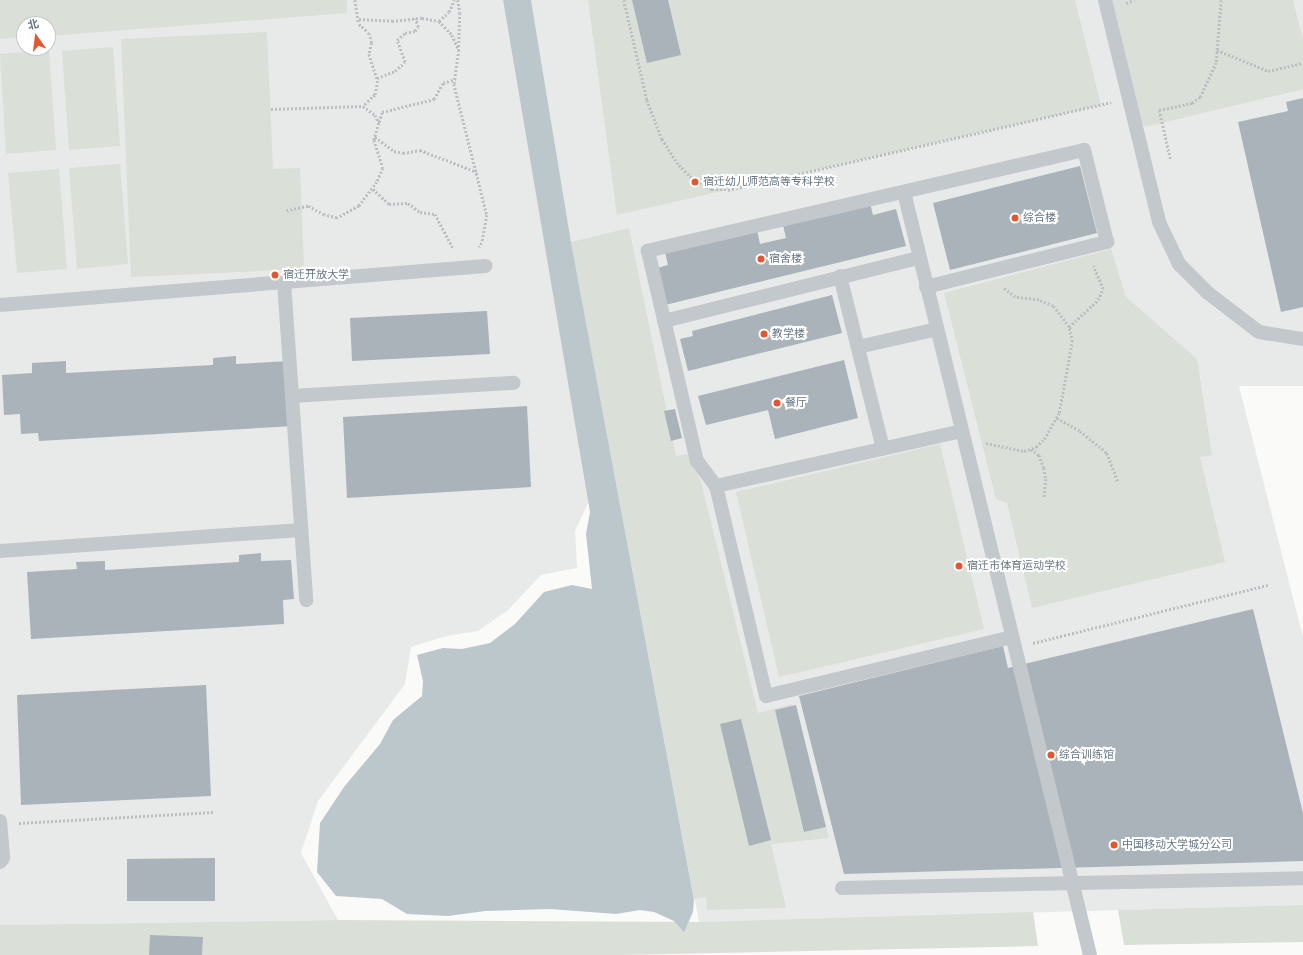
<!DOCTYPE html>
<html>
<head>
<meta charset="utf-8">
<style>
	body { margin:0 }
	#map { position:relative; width:1303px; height:955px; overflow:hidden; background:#fafaf8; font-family:"Roboto Condensed","Noto Sans SC",sans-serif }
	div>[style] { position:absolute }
	.built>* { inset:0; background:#e8e9e9 }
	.green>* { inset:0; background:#dadfd7 }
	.water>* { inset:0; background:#bbc7cb }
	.building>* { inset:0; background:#aab3b9 }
	.path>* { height:2.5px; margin-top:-1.25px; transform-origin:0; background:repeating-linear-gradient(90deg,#bbbfc2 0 2px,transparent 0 4px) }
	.lane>* { height:14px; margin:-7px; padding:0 7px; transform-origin:7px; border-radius:7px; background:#c3c8cc }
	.dots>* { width:11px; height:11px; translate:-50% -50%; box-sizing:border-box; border:2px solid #fff; border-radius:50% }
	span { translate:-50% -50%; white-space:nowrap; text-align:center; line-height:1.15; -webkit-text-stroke:4px #fff; paint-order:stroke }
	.poi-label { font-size:11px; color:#657683 }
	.left { translate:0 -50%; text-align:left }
	.north { position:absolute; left:16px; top:16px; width:40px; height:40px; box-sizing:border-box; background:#fff; border:1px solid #c1c8cd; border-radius:50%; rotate:346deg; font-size:11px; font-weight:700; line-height:16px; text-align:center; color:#657683 }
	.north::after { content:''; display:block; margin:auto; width:14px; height:18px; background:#e4572e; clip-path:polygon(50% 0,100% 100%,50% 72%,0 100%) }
</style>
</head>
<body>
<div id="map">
	<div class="built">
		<i style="clip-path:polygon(evenodd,0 0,503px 0,589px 501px,575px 531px,577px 568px,541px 575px,508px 610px,478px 631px,446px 636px,411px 647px,405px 684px,318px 801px,301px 853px,338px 920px,0 925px,0 0,24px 24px,48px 24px,48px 48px,24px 48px,24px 24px)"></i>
		<i style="clip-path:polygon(531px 0,1303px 0,1303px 386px,1239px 386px,1303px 637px,1303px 905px,699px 922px,571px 242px)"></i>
	</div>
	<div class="green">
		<i style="clip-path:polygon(0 0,347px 0,347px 13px,48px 36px,48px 24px,24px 24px,24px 37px,0 39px)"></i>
		<i style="clip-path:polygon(588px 0,1075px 0,1101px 105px,617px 215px)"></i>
		<i style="clip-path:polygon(1111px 0,1293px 0,1303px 40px,1303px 89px,1145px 127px,1139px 120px)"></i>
		<i style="clip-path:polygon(267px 32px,273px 169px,300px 168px,304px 269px,131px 277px,121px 39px)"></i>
		<i style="clip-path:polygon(113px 47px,120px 146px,69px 150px,62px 51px)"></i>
		<i style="clip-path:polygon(49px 50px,56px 150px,6px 154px,0 54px)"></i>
		<i style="clip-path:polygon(120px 164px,128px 264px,77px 269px,69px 168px)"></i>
		<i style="clip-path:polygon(59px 169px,67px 269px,17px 273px,8px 173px)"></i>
		<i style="clip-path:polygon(629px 228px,676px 456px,688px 454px,701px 482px,758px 713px,792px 704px,829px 838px,771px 844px,786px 908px,707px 910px,706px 897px,694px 899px,571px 242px)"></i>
		<i style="clip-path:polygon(1111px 249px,1126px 297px,1197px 359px,1212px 455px,1200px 457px,1225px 562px,1032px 608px,1007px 503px,996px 499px,944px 293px)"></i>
		<i style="clip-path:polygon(940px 444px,984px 629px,779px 677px,736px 492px)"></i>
		<i style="clip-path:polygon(1303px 905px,1303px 942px,1124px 945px,1118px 910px)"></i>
		<i style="clip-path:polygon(1033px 912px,1038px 946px,622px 955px,0 955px,0 925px,338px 920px,699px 922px)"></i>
	</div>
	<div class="water">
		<i style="clip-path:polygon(503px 0,531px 0,571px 242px,694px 900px,693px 912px,684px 932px,674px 921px,654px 912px,640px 910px,616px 914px,550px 909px,485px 911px,448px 916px,407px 914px,382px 899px,336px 896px,317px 872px,320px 823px,344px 787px,380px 744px,393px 720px,422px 696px,423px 681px,417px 655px,443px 648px,462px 649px,490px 643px,515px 624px,544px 592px,572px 585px,592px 589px,586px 534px,590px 512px)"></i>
	</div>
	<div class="building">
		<i style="clip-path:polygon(632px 0,668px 0,681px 55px,647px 63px)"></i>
		<i style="clip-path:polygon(1303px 98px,1303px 307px,1281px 312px,1238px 122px,1288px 111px,1286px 102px)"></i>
		<i style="clip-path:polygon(1080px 166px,1097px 233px,950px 270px,933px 203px)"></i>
		<i style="clip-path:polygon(870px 203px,873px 215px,896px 209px,906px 246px,665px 305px,657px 268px,668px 265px,665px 252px,757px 230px,760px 244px,786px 238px,783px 225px)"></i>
		<i style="clip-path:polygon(832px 295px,842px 333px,688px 371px,680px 339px,693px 336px,692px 331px)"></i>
		<i style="clip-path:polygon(487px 311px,490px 354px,352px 361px,350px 318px)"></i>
		<i style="clip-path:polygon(236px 356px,236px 364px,290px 361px,294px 426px,39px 441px,38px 433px,21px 434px,20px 414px,4px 415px,2px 375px,32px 373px,32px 363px,66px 361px,66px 373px,213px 365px,213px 358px)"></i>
		<i style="clip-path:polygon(844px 360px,858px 418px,775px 439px,768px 410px,706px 425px,698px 396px)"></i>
		<i style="clip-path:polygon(527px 406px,531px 487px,347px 498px,343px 417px)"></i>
		<i style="clip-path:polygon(675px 409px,682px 438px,671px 441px,664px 411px)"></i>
		<i style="clip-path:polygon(261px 553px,261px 561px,291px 560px,294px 599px,283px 600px,284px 624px,31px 639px,27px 572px,77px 569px,76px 562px,105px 561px,105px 570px,239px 562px,239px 555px)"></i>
		<i style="clip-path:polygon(1253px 609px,1303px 813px,1303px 861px,844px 874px,799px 696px,1003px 646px,1008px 668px)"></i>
		<i style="clip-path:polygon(206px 685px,211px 796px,21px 805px,17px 695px)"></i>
		<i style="clip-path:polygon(796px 705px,826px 827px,804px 832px,775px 710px)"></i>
		<i style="clip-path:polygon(741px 719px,771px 840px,749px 846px,720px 724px)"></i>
		<i style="clip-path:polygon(215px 858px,215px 901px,127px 901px,127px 859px)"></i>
		<i style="clip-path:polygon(150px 935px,203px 937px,202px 955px,149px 955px)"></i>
	</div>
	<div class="path">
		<i style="left:355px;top:0;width:24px;rotate:81deg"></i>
		<i style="left:359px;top:24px;width:13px;rotate:42deg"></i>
		<i style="left:369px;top:33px;width:10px;rotate:73deg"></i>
		<i style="left:372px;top:43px;width:11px;rotate:105deg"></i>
		<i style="left:369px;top:54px;width:28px;rotate:72deg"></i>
		<i style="left:378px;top:81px;width:14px;rotate:102deg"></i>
		<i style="left:375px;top:95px;width:16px;rotate:137deg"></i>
		<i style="left:458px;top:0;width:13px;rotate:81deg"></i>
		<i style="left:460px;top:13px;width:37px;rotate:92deg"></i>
		<i style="left:459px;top:50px;width:34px;rotate:98deg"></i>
		<i style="left:454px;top:84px;width:135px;rotate:75.9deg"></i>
		<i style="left:487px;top:215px;width:28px;rotate:100deg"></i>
		<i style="left:482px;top:243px;width:5px;rotate:127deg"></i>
		<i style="left:624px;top:0;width:103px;rotate:77deg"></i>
		<i style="left:647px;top:100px;width:42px;rotate:69deg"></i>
		<i style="left:662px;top:139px;width:31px;rotate:57deg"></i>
		<i style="left:679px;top:165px;width:16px;rotate:45deg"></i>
		<i style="left:690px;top:176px;width:26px;rotate:32deg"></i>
		<i style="left:712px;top:190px;width:16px"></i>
		<i style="left:728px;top:190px;width:393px;rotate:-12.9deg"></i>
		<i style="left:1126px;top:3px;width:9px;rotate:-21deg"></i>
		<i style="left:359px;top:19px;width:33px;rotate:3deg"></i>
		<i style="left:392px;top:21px;width:30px;rotate:-6deg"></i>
		<i style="left:422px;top:18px;width:17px;rotate:10deg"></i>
		<i style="left:439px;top:21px;width:13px;rotate:-42deg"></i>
		<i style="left:449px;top:12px;width:13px;rotate:-67deg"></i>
		<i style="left:439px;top:21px;width:19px;rotate:47deg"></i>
		<i style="left:452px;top:35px;width:14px;rotate:65deg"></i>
		<i style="left:1217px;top:50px;width:55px;rotate:22.4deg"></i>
		<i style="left:1268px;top:71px;width:36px;rotate:-13deg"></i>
		<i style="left:377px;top:78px;width:19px;rotate:-21deg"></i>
		<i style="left:395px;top:71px;width:13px;rotate:-42deg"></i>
		<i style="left:405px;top:62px;width:23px;rotate:-110deg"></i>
		<i style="left:397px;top:40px;width:11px;rotate:-41deg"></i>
		<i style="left:405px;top:33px;width:10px;rotate:-11deg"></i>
		<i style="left:415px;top:31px;width:5px;rotate:-53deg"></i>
		<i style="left:418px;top:27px;width:9px;rotate:-108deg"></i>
		<i style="left:271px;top:109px;width:92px;rotate:-1.9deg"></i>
		<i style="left:363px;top:106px;width:15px;rotate:37deg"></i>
		<i style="left:375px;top:115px;width:9px;rotate:63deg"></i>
		<i style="left:379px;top:123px;width:18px;rotate:106deg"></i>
		<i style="left:374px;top:140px;width:29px;rotate:72deg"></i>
		<i style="left:383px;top:168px;width:15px;rotate:113deg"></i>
		<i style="left:377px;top:182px;width:30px;rotate:127deg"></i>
		<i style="left:359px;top:206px;width:25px;rotate:151deg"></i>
		<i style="left:337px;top:218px;width:13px;rotate:-167deg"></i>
		<i style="left:324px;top:215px;width:18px;rotate:-151deg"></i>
		<i style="left:308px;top:206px;width:23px;rotate:167deg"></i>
		<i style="left:379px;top:122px;width:10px;rotate:-73deg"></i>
		<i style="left:382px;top:112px;width:54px;rotate:-14deg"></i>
		<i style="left:434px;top:99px;width:18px;rotate:-61deg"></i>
		<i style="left:443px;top:83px;width:13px;rotate:-18deg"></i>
		<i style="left:375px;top:137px;width:24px;rotate:36deg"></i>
		<i style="left:394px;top:151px;width:9px;rotate:13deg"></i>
		<i style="left:403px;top:153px;width:17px;rotate:-10deg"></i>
		<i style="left:420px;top:150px;width:61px;rotate:21.1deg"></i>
		<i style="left:1170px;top:159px;width:50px;rotate:-102.7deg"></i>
		<i style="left:1159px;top:110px;width:34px;rotate:-12deg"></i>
		<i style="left:1192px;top:103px;width:10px;rotate:-37deg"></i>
		<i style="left:1200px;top:97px;width:38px;rotate:-65deg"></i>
		<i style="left:1216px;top:62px;width:62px;rotate:-85.4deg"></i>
		<i style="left:373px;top:189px;width:22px;rotate:43deg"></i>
		<i style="left:389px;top:204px;width:19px;rotate:-3deg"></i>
		<i style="left:408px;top:203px;width:15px;rotate:37deg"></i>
		<i style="left:420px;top:212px;width:15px;rotate:8deg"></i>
		<i style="left:435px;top:214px;width:38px;rotate:62deg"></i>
		<i style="left:1069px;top:327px;width:40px;rotate:-43deg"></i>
		<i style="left:1098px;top:300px;width:12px;rotate:-66deg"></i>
		<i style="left:1103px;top:289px;width:25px;rotate:-113deg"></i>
		<i style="left:1057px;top:418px;width:26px;rotate:29deg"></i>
		<i style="left:1080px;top:431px;width:35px;rotate:39deg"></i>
		<i style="left:1107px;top:453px;width:30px;rotate:69deg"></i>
		<i style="left:986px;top:443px;width:39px;rotate:12deg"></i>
		<i style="left:1024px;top:451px;width:13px;rotate:-18deg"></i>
		<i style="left:1036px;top:447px;width:11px;rotate:-45deg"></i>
		<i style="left:1044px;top:439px;width:30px;rotate:-60deg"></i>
		<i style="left:1059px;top:413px;width:72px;rotate:-79.6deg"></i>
		<i style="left:1072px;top:342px;width:15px;rotate:-101deg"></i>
		<i style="left:1069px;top:327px;width:26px;rotate:-127deg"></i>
		<i style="left:1053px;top:306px;width:15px;rotate:-157deg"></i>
		<i style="left:1039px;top:300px;width:24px;rotate:-173deg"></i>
		<i style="left:1015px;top:297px;width:16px;rotate:-142deg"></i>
		<i style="left:1031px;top:449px;width:10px;rotate:37deg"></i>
		<i style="left:1039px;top:455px;width:14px;rotate:69deg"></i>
		<i style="left:1044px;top:468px;width:11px;rotate:80deg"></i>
		<i style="left:1046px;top:479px;width:19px;rotate:96deg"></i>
		<i style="left:1033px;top:643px;width:242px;rotate:-13.9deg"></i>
		<i style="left:19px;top:823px;width:195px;rotate:-3.2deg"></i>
	</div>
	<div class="lane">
		<i style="left:1105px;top:0;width:228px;rotate:76.3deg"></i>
		<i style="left:1159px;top:222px;width:47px;rotate:64.5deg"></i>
		<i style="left:1179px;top:264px;width:41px;rotate:45deg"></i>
		<i style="left:1208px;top:293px;width:64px;rotate:37.4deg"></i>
		<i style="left:1259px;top:332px;width:45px;rotate:9deg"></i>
		<i style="left:904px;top:192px;width:785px;rotate:76.3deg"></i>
		<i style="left:840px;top:276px;width:178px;rotate:76deg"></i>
		<i style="left:284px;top:282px;width:319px;rotate:86deg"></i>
		<i style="left:926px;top:287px;width:187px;rotate:-14deg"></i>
		<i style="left:1107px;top:242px;width:95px;rotate:-104deg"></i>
		<i style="left:1084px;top:150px;width:448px;rotate:167deg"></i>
		<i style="left:648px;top:251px;width:216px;rotate:76.9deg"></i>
		<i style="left:697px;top:461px;width:31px;rotate:53deg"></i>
		<i style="left:716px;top:486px;width:216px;rotate:76.6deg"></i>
		<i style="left:766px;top:696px;width:253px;rotate:-13.5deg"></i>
		<i style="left:0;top:305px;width:487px;rotate:-4.6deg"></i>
		<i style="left:664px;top:321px;width:263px;rotate:-13.9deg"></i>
		<i style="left:858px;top:347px;width:81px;rotate:-12.8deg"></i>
		<i style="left:292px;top:396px;width:222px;rotate:-3.4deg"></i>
		<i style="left:716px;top:486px;width:252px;rotate:-12.6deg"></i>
		<i style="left:0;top:551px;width:302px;rotate:-4deg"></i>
		<i style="left:0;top:821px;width:37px;rotate:85deg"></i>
		<i style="left:3px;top:858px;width:5px;rotate:127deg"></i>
		<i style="left:842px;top:888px;width:461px;rotate:-1.2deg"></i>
	</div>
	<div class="dots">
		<i style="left:695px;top:182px;background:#e4572e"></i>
		<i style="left:1015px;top:218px;background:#e4572e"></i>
		<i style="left:761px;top:259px;background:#e4572e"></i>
		<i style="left:275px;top:275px;background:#e4572e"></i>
		<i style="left:764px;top:334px;background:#e4572e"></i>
		<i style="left:777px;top:403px;background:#e4572e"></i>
		<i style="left:959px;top:566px;background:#e4572e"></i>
		<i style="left:1051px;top:755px;background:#e4572e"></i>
		<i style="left:1114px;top:845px;background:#e4572e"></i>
	</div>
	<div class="poi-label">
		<span class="left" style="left:703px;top:182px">宿迁幼儿师范高等专科学校</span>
		<span class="left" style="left:1023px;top:218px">综合楼</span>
		<span class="left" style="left:769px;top:259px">宿舍楼</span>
		<span class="left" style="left:283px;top:275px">宿迁开放大学</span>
		<span class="left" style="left:772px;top:334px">教学楼</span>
		<span class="left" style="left:785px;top:403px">餐厅</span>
		<span class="left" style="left:967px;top:566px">宿迁市体育运动学校</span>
		<span class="left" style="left:1059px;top:755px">综合训练馆</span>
		<span class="left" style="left:1122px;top:845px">中国移动大学城分公司</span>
	</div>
	<div class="north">北</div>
</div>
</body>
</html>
